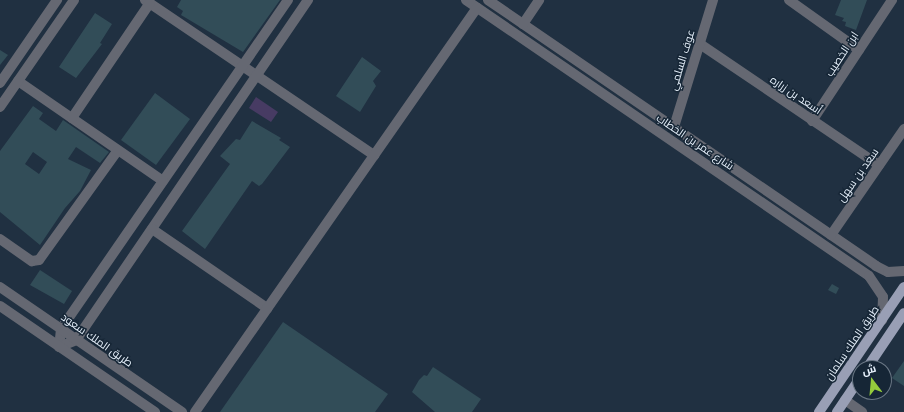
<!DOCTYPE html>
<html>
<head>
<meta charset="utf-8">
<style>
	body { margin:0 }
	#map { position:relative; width:904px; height:412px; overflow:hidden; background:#203041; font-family:Montserrat,Cairo,sans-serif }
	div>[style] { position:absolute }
	.green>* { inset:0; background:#473b63 }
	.building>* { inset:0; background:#324d58 }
	.minor>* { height:10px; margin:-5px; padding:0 5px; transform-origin:5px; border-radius:5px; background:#656872 }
	.major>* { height:10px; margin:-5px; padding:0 5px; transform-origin:5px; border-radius:5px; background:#999fb5 }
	span { translate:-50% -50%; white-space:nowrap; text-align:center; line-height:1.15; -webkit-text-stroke:3px #162636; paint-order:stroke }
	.street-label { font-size:11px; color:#e7f1fc }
	.north { position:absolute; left:852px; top:360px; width:40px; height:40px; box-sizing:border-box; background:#162636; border:1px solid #6a7785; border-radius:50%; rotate:344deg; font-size:11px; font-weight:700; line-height:16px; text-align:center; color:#e7f1fc }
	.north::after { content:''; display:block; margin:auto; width:14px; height:18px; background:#94cc3c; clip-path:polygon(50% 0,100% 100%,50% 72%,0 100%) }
</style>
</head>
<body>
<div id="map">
	<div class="green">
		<i style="clip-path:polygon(256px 97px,278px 112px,271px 122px,249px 108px)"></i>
	</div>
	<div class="building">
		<i style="clip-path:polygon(181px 0,280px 0,243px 52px,181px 15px,183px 11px,177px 7px)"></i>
		<i style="clip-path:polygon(841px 0,867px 0,856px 30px,845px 26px,846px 22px,842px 21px,844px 18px,835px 15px)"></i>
		<i style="clip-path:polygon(95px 13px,112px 24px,100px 43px,102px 44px,76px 78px,59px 67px)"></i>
		<i style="clip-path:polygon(0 50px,8px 55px,0 65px)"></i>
		<i style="clip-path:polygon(362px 57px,381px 71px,373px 81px,376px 86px,360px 112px,336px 96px)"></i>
		<i style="clip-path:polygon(155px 93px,190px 119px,156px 165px,121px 140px)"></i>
		<i style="clip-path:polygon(evenodd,33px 106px,43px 113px,39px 119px,56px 131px,63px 120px,109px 152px,100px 163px,76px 147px,68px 159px,91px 170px,80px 191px,65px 208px,40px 245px,0 212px,0 151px,33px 106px,33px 152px,47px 162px,39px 174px,25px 164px,33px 152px)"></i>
		<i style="clip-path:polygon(252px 121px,281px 138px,279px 140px,290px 147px,262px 184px,259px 186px,252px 181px,205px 249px,182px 231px,230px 164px,220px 156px,236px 139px,240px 140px)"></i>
		<i style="clip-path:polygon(40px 270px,72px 291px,64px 304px,30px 285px)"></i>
		<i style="clip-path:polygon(832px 284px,839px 288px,836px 294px,828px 290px)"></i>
		<i style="clip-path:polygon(283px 322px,388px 394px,375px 412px,220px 412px)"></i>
		<i style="clip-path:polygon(904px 361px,904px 386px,892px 378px)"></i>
		<i style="clip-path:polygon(433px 367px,481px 399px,472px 412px,435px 412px,412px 392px,419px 380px,424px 375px,427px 376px)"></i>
	</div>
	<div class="minor">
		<i style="left:145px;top:0;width:277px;rotate:34.1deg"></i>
		<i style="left:288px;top:0;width:400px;rotate:124.6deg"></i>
		<i style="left:61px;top:329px;width:18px;rotate:96deg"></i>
		<i style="left:59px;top:347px;width:18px;rotate:-22deg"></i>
		<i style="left:76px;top:340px;width:412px;rotate:-55.7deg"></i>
		<i style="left:466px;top:0;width:488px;rotate:34.4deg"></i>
		<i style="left:869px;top:276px;width:25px;rotate:56deg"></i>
		<i style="left:883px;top:297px;width:23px;rotate:92deg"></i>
		<i style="left:488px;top:0;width:470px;rotate:34.4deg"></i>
		<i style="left:876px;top:266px;width:13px;rotate:27deg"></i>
		<i style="left:888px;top:272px;width:16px;rotate:-4deg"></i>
		<i style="left:789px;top:0;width:86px;rotate:35.5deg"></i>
		<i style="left:523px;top:24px;width:29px;rotate:-56deg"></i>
		<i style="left:700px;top:44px;width:216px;rotate:34.1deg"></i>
		<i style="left:18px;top:81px;width:176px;rotate:34.6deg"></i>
		<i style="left:0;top:83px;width:101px;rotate:-55.5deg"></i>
		<i style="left:0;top:107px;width:130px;rotate:-55.3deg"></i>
		<i style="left:72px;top:118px;width:139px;rotate:-55.9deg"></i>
		<i style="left:812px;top:121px;width:145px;rotate:-56.5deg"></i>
		<i style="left:674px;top:127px;width:133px;rotate:-72.9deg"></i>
		<i style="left:152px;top:229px;width:140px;rotate:34.5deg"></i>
		<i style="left:831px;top:235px;width:129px;rotate:-55.4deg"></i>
		<i style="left:0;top:239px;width:39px;rotate:35deg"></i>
		<i style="left:32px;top:261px;width:7px;rotate:-8deg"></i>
		<i style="left:39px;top:260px;width:135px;rotate:-54.3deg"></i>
		<i style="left:0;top:287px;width:221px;rotate:34.5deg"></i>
		<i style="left:0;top:306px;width:188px;rotate:34.4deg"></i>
		<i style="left:845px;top:400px;width:21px;rotate:35deg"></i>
		<i style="left:195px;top:412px;width:493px;rotate:-55.1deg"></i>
	</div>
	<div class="major">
		<i style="left:867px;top:368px;width:66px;rotate:-56.1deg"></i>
		<i style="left:819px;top:412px;width:151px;rotate:-55.8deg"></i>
		<i style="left:837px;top:412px;width:41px;rotate:-55.9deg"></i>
	</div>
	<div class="street-label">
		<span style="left:842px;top:54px;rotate:-57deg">ابن الخصيب</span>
		<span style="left:682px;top:60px;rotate:-73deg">عوف السلمي</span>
		<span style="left:796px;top:95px;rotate:34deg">أسعد بن زراره</span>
		<span style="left:695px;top:142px;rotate:34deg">شارع عمر بن الخطاب</span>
		<span style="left:858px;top:175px;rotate:-55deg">سعد بن سهل</span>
		<span style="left:97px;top:340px;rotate:35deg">طريق الملك سعود</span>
		<span style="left:852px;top:343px;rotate:-56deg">طريق الملك سلمان</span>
	</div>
	<div class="north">ش</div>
</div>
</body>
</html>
